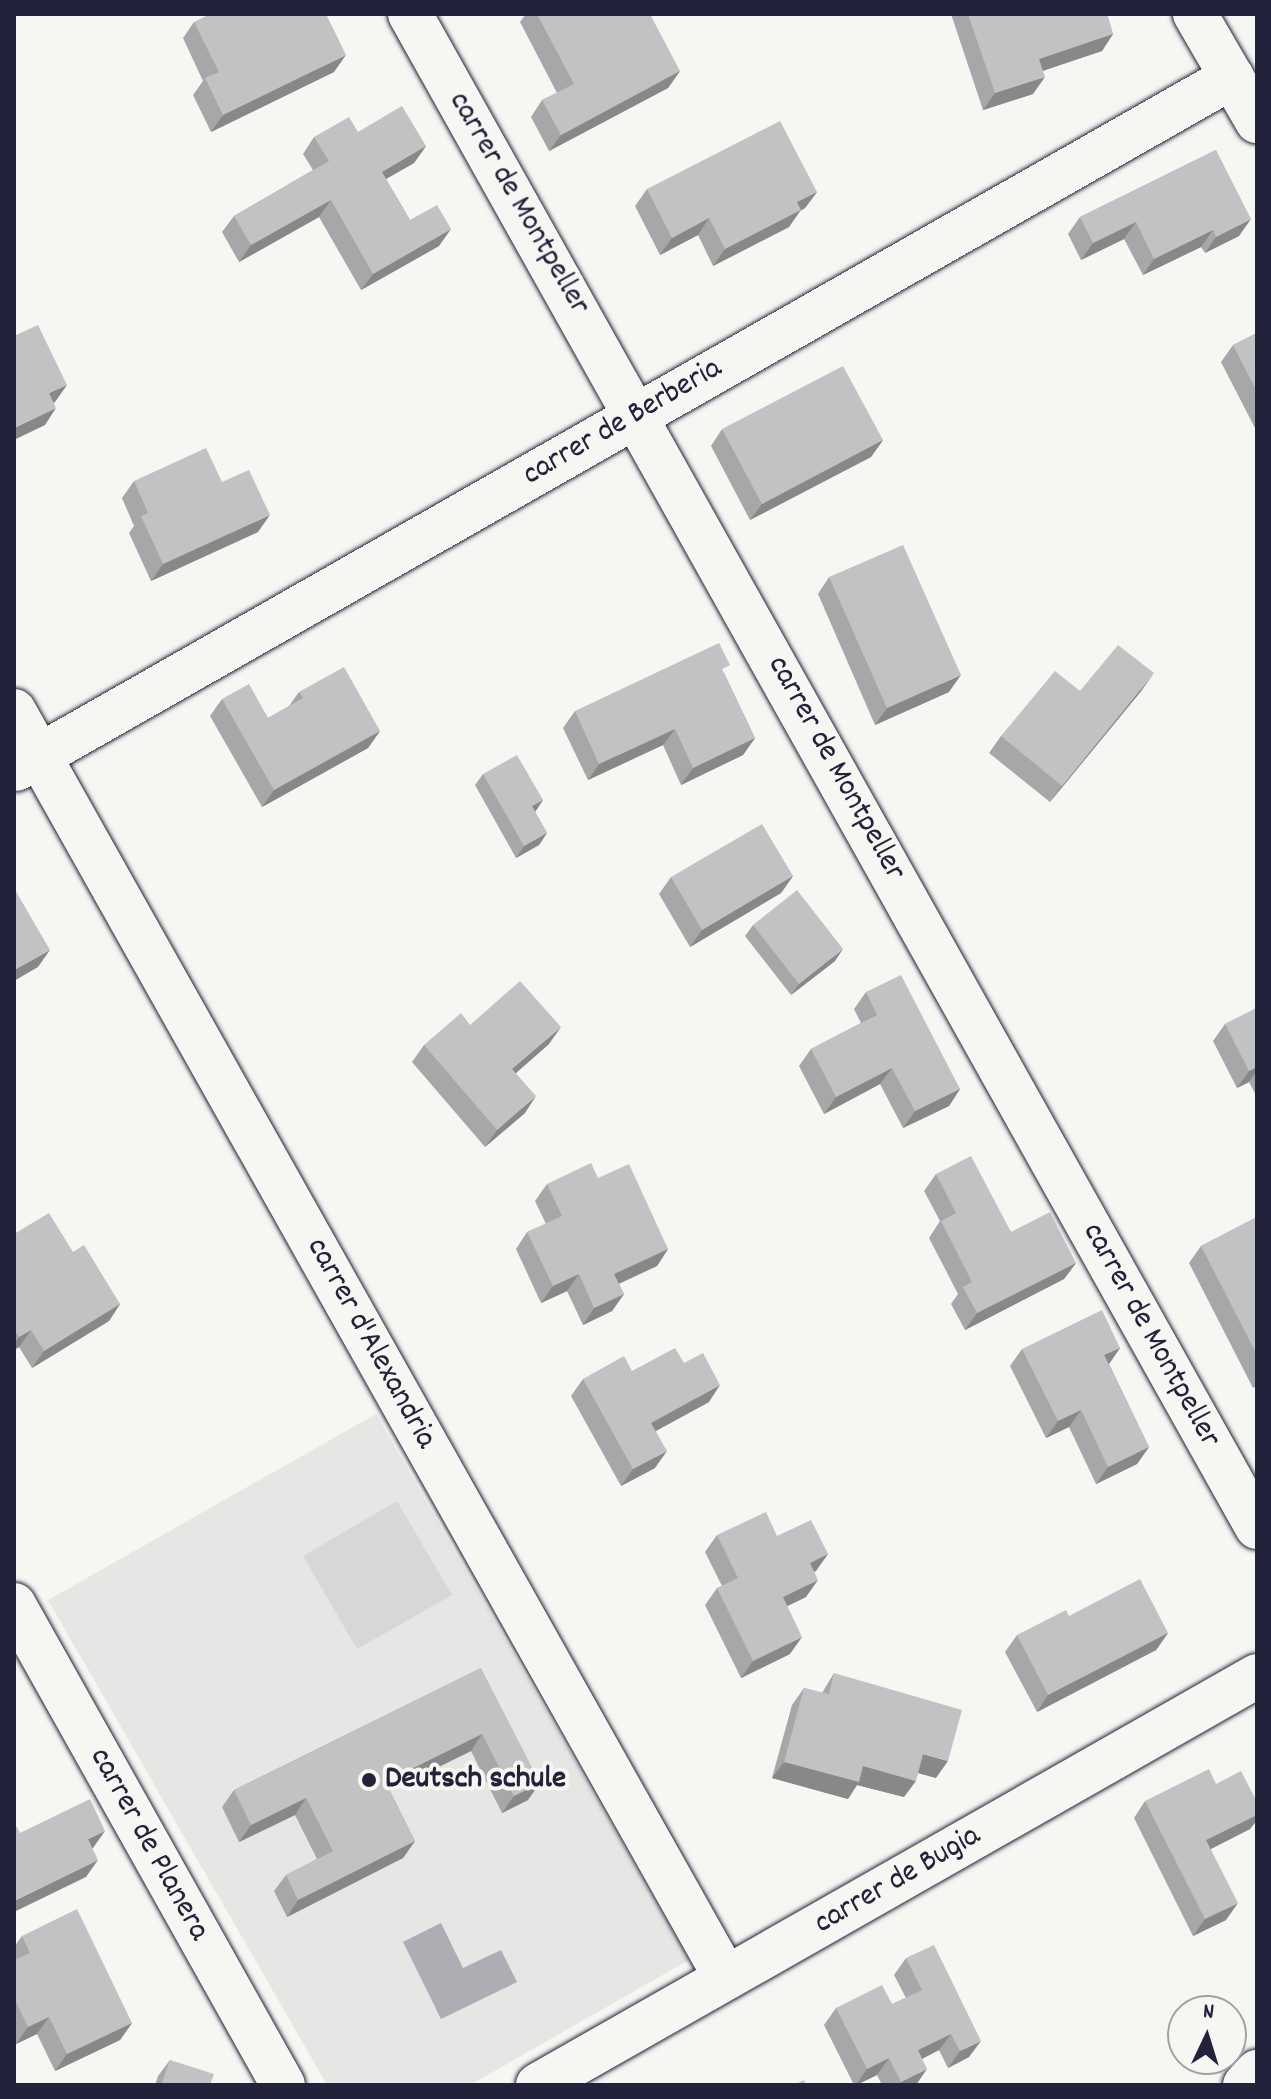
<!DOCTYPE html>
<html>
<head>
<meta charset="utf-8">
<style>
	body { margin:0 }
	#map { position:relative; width:1271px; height:2099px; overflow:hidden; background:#f6f6f2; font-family:Dekko,sans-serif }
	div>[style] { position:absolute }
	.built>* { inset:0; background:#e6e6e4 }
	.green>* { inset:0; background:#d7d7d7 }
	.water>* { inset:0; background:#adadb3 }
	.roads { filter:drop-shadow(0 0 2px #22223b) drop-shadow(0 0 2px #22223b) }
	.minor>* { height:44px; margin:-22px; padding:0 22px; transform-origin:22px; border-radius:22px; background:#f6f6f2 }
	.wall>* { inset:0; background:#a7a7a9 }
	.shaded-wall>* { inset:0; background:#888889 }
	.building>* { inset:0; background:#c2c2c4 }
	.dots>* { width:22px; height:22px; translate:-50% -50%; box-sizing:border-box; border:4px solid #f6f6f2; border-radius:50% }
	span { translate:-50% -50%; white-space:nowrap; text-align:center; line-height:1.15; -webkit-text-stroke:8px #f6f6f2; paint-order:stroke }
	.street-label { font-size:32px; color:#22223b }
	.poi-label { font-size:32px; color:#22223b; font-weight:700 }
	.left { translate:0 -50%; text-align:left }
	.frame { position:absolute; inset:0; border:16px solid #22223b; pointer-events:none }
	.north { position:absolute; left:1167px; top:1995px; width:80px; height:80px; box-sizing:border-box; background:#f6f6f2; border:2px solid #a1a1a9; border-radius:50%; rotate:4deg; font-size:22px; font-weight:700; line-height:32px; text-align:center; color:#22223b }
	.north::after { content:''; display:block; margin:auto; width:28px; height:36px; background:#22223b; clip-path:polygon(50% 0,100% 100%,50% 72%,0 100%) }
</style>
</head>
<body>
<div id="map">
	<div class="built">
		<i style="clip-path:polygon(376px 1414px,689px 1960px,470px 2085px,327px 2085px,48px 1600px)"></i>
	</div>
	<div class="green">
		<i style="clip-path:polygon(397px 1501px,452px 1595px,357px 1649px,303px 1556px)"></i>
	</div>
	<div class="water">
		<i style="clip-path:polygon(441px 1923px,463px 1968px,501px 1950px,517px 1982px,441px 2019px,403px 1942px)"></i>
	</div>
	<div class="roads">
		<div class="minor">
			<i style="left:410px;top:14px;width:1734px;rotate:60.76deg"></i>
			<i style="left:1195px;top:14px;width:124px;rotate:59.9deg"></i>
			<i style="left:14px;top:711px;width:1453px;rotate:60.67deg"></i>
			<i style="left:16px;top:769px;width:1399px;rotate:-29.64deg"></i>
			<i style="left:14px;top:1605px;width:550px;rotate:60.73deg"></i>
			<i style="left:538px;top:2085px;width:827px;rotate:-29.63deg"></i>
			<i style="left:1245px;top:2085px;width:18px;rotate:-47deg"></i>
		</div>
	</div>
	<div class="wall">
		<i style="clip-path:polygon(526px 14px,614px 14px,680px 71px,668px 88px,549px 151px,531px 117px,542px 100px,557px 93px,520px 22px)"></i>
		<i style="clip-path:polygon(951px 14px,1107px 14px,1113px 34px,1102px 51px,1043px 70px,1033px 94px,983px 110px)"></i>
		<i style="clip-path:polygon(194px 22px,334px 72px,211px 132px,193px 95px,203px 81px,183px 38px)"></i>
		<i style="clip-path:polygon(358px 132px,426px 146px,414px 163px,386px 179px,410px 220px,439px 246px,361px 290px,319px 217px,239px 262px,222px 232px,234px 216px,313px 170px,303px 154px,314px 137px)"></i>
		<i style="clip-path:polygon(1216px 150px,1239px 236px,1205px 253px,1201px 247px,1143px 275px,1124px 239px,1081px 260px,1068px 234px,1080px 217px)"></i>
		<i style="clip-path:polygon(647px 189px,817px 192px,805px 208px,800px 211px,789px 227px,713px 266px,698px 235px,660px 255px,635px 206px)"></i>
		<i style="clip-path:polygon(1257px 333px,1257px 432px,1221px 362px,1233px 345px)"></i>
		<i style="clip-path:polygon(722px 429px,883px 440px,871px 457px,750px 520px,711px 446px)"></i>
		<i style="clip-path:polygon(134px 481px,222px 482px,258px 532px,151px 581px,129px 533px,134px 526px,122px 498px)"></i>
		<i style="clip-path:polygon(829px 577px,949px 692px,875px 725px,818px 594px)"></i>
		<i style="clip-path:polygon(724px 673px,755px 738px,743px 755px,681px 785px,663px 745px,588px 780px,563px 728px,575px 711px)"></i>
		<i style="clip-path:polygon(1142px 690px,1050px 802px,989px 753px,1001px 736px,1080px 691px)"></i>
		<i style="clip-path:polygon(299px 692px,380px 731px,368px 748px,262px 807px,210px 716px,222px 699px,268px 718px,289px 706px)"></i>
		<i style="clip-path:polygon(483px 774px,543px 800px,535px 812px,547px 833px,539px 845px,516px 858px,475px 785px)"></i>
		<i style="clip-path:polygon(793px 876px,781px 893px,690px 947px,659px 894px,671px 877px)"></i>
		<i style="clip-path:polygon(753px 925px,835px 961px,791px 995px,745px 936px)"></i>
		<i style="clip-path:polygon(866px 992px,960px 1089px,949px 1106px,903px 1128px,880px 1084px,824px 1114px,799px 1066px,811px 1049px,861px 1023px,854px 1009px)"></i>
		<i style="clip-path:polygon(1257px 1008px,1257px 1097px,1249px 1082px,1237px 1088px,1213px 1041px,1225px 1024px)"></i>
		<i style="clip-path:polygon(470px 1025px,549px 1044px,516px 1073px,525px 1113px,485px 1147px,412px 1062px,424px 1045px)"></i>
		<i style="clip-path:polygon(936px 1174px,1011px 1232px,1076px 1263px,1064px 1279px,965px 1330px,951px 1304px,958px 1294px,929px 1238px,940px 1221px,924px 1191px)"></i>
		<i style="clip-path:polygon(598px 1178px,668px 1249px,657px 1266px,619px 1284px,624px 1294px,612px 1311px,583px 1325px,567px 1291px,541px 1303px,516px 1249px,527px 1232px,546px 1224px,535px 1201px,547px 1184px)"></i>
		<i style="clip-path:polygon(1257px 1217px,1257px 1386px,1253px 1388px,1189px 1263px,1201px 1246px)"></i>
		<i style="clip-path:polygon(14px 1234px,73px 1252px,120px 1304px,109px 1321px,32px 1368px,19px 1347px,14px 1350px)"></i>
		<i style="clip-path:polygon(1120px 1348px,1109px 1364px,1149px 1447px,1137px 1464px,1096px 1484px,1069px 1427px,1046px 1438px,1010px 1366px,1022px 1349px)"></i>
		<i style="clip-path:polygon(632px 1371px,709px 1402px,656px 1431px,655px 1468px,621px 1486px,571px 1396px,583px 1379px)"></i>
		<i style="clip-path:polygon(717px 1535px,777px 1536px,828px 1554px,814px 1572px,806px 1597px,787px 1606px,790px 1654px,741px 1678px,705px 1605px,717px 1588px,722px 1586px,705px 1552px)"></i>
		<i style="clip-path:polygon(1069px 1616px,1168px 1633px,1156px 1650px,1037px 1712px,1005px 1652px,1017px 1635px)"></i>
		<i style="clip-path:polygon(481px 1668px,528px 1800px,502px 1813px,471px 1751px,390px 1791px,415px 1841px,403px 1858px,287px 1917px,274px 1891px,286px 1875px,317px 1859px,295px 1815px,239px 1842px,222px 1807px,234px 1790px)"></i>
		<i style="clip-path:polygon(834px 1673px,936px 1778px,918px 1773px,904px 1797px,857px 1785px,848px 1799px,772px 1778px,792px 1705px,804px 1688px,822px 1693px)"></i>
		<i style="clip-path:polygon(1216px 1784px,1257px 1802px,1257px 1820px,1250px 1829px,1211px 1849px,1226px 1920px,1193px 1936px,1134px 1818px,1145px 1801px)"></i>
		<i style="clip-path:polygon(22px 1936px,132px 2023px,120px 2040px,55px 2071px,37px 2034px,16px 2044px,14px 2040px,14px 1947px)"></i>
		<i style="clip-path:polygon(906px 1958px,969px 2057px,948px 2068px,939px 2050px,922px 2059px,916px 2085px,882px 2085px,877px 2075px,857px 2085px,854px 2085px,824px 2025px,836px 2008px,892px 2004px,906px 1998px,894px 1975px)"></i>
		<i style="clip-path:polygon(170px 2060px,210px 2085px,155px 2085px,158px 2076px)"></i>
	</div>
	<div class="shaded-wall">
		<i style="clip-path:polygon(1113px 34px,1102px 51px,1028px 76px,1039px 59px)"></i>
		<i style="clip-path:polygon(346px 55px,334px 72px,211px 132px,223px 115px)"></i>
		<i style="clip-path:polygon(680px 71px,668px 88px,549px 151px,561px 135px)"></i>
		<i style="clip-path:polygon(1045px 77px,1033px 94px,983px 110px,995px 93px)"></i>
		<i style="clip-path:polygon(426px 146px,414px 163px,370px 188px,382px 172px)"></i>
		<i style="clip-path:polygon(817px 192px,805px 208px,800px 211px,789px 227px,713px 266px,725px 249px,797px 202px)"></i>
		<i style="clip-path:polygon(331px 200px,319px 217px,239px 262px,251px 245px)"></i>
		<i style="clip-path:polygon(709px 218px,698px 235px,660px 255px,672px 238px)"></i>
		<i style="clip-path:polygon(1251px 219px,1239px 236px,1205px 253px,1216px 237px)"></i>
		<i style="clip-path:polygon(1136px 222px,1124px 239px,1081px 260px,1093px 243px)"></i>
		<i style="clip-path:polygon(451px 229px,439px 246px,361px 290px,373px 274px)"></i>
		<i style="clip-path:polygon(1213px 230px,1201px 247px,1143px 275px,1154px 259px)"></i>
		<i style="clip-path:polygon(67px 385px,55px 402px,38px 410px,49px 393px)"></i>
		<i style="clip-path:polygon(56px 408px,45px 425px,14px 440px,14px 428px)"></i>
		<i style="clip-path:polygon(883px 440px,871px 457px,750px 520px,762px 504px)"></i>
		<i style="clip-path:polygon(270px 515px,258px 532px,151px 581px,163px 564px)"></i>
		<i style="clip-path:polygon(1154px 673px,1142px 690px,1050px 802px,1062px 786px)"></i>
		<i style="clip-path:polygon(961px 675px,949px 692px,875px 725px,887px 708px)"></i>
		<i style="clip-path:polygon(675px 729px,663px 745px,588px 780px,599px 764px)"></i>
		<i style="clip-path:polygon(380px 731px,368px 748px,262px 807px,274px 790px)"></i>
		<i style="clip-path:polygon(755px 738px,743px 755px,681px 785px,693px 768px)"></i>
		<i style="clip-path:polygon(543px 800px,535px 812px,532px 806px)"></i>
		<i style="clip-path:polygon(547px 833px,539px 845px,516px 858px,524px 846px)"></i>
		<i style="clip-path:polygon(793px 876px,781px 893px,690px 947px,702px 930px)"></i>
		<i style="clip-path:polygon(843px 949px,835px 961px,791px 995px,799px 984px)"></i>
		<i style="clip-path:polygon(50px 950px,38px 967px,14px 981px,14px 970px)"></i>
		<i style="clip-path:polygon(561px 1027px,549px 1044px,501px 1086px,512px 1069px)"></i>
		<i style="clip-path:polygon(1257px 1067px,1257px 1071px,1249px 1082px,1237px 1088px,1249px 1071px)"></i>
		<i style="clip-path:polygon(892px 1068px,880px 1084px,824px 1114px,836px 1097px)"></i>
		<i style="clip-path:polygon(960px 1089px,949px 1106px,903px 1128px,915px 1111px)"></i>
		<i style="clip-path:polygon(536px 1096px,525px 1113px,485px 1147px,497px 1130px)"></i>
		<i style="clip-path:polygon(668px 1249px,657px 1266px,602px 1291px,614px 1274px)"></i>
		<i style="clip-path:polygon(1076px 1263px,1064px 1279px,965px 1330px,977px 1313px)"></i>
		<i style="clip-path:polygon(579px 1274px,567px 1291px,541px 1303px,553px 1286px)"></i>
		<i style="clip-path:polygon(624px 1294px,612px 1311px,583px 1325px,594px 1308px)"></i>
		<i style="clip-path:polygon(120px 1304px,109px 1321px,32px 1368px,44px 1351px)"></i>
		<i style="clip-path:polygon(31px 1330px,19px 1347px,14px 1350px,14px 1344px,19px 1337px)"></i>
		<i style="clip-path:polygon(1120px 1348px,1109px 1364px,1104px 1355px)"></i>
		<i style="clip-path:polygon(720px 1385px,709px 1402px,639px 1440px,651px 1423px)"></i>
		<i style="clip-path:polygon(1081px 1410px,1069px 1427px,1046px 1438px,1058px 1421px)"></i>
		<i style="clip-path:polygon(1149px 1447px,1137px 1464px,1096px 1484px,1108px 1467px)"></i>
		<i style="clip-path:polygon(667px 1451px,655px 1468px,621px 1486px,633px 1469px)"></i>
		<i style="clip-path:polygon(828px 1554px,816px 1571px,798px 1580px,810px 1563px)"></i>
		<i style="clip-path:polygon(818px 1580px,806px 1597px,771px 1614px,783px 1597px)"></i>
		<i style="clip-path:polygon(1168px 1633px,1156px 1650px,1037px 1712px,1048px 1695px)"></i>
		<i style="clip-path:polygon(802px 1637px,790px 1654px,741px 1678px,753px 1661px)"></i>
		<i style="clip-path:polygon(482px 1734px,471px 1751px,373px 1799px,385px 1782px)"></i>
		<i style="clip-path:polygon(923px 1754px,948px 1761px,936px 1778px,911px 1771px)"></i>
		<i style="clip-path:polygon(784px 1762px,863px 1766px,916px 1781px,904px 1797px,857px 1785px,848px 1799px,772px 1778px)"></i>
		<i style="clip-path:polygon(540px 1783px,528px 1800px,502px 1813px,514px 1796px)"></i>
		<i style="clip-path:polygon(306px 1798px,295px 1815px,239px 1842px,251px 1825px)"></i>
		<i style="clip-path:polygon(1257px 1815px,1257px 1820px,1250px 1829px,1195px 1857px,1206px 1840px)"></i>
		<i style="clip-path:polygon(105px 1831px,93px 1848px,76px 1856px,88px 1839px)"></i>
		<i style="clip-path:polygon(415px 1841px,403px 1858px,287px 1917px,298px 1900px)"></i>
		<i style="clip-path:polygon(98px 1860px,86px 1877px,14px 1912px,14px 1901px)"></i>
		<i style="clip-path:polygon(1238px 1903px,1226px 1920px,1193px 1936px,1205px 1919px)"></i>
		<i style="clip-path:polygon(49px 2017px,37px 2034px,16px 2044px,28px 2027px)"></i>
		<i style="clip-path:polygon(132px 2023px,120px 2040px,55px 2071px,67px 2054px)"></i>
		<i style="clip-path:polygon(951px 2034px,939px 2050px,906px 2067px,918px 2050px)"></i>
		<i style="clip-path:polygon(981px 2041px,969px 2057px,948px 2068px,960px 2051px)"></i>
		<i style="clip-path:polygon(889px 2058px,877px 2075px,856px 2085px,867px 2069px)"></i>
		<i style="clip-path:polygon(927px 2069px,916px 2085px,899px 2085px,901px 2082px)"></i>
	</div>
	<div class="building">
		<i style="clip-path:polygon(210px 14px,326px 14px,346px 55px,223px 115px,205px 78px,219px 72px,194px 22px)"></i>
		<i style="clip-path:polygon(537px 14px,650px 14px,680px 71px,561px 135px,542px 100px,574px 84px)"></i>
		<i style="clip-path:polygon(968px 14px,1107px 14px,1113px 34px,1039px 59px,1045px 77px,995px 93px)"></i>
		<i style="clip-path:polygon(402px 106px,426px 146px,382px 172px,410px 220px,437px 205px,451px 229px,373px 274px,331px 200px,251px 245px,234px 216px,329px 161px,314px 137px,349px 117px,358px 132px)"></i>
		<i style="clip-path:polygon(780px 121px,817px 192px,797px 202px,801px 210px,725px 249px,709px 218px,672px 238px,647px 189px)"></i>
		<i style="clip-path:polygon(1216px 150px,1251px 219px,1216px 237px,1213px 230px,1154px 259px,1136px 222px,1093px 243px,1080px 217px)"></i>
		<i style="clip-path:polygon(38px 325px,67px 385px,49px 393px,56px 408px,14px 428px,14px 336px)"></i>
		<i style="clip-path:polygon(1257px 333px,1257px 392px,1233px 345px)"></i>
		<i style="clip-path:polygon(843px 366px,883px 440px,762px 504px,722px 429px)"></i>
		<i style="clip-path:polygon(206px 448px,222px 482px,249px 470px,270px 515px,163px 564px,141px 516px,148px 513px,134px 481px)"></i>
		<i style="clip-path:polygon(903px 545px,961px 675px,887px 708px,829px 577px)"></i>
		<i style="clip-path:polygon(719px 643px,730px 665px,722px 669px,755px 738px,693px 768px,675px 729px,599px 764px,575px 711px)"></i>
		<i style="clip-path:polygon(1118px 645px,1154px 673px,1062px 786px,1001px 736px,1055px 671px,1080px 691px)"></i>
		<i style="clip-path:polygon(344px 667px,380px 731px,274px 790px,222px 699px,249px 684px,268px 718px,303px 698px,299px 692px)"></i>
		<i style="clip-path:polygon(517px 755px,543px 800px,532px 806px,547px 833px,524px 846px,483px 774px)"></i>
		<i style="clip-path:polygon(762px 824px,793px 876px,702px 930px,671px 877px)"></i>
		<i style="clip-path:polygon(14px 888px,50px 950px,14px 970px)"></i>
		<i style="clip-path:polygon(797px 890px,843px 949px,799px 984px,753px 925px)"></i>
		<i style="clip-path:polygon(901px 975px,960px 1089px,915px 1111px,892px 1068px,836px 1097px,811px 1049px,877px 1015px,866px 992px)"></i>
		<i style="clip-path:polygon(520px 981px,561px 1027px,512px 1069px,536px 1096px,497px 1130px,424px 1045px,461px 1013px,470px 1025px)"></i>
		<i style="clip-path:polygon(1257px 1008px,1257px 1067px,1249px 1071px,1225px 1024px)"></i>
		<i style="clip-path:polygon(971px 1156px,1011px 1232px,1050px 1212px,1076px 1263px,977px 1313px,963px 1287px,972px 1282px,941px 1221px,956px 1213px,936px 1174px)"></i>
		<i style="clip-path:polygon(591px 1163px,598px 1178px,629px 1164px,668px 1249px,614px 1274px,624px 1294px,594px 1308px,579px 1274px,553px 1286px,527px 1232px,562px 1216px,547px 1184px)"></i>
		<i style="clip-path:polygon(49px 1213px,73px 1252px,84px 1245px,120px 1304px,44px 1351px,31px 1330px,19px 1337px,14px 1329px,14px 1234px)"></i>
		<i style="clip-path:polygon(1257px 1217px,1257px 1355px,1201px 1246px)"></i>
		<i style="clip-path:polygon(1102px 1310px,1120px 1348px,1104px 1355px,1149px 1447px,1108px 1467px,1081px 1410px,1058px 1421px,1022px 1349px)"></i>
		<i style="clip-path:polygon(675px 1348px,684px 1363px,703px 1353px,720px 1385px,651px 1423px,667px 1451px,633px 1469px,583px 1379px,624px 1356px,632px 1371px)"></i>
		<i style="clip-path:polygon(766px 1512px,777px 1536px,811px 1520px,828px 1554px,810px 1563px,818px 1580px,783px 1597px,802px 1637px,753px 1661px,717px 1588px,738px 1578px,717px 1535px)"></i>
		<i style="clip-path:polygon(1140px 1579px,1168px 1633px,1048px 1695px,1017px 1635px,1066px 1610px,1069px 1616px)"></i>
		<i style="clip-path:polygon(481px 1668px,540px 1783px,514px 1796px,482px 1734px,385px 1782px,415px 1841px,298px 1900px,286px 1875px,333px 1851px,306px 1798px,251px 1825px,234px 1790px)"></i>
		<i style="clip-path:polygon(834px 1673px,962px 1710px,948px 1761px,923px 1754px,916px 1781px,863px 1766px,859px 1782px,784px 1762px,804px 1688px,829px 1694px)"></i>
		<i style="clip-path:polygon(1209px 1769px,1216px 1784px,1241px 1771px,1257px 1802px,1257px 1815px,1206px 1840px,1238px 1903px,1205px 1919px,1145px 1801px)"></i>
		<i style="clip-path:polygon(90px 1799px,105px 1831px,88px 1839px,98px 1860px,14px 1901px,14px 1822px,20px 1833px)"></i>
		<i style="clip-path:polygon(77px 1909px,132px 2023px,67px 2054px,49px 2017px,28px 2027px,14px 1998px,14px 1960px,30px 1953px,22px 1936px)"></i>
		<i style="clip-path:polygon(934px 1945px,981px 2041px,960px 2051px,951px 2034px,918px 2050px,927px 2069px,901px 2082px,889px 2058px,867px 2069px,836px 2008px,882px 1985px,892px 2004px,922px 1990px,906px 1958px)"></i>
		<i style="clip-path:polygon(170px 2060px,214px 2074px,210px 2085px,161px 2085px)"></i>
		<i style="clip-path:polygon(804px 2080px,806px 2085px,794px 2085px)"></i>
	</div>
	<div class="dots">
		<i style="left:369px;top:1780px;background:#22223b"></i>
	</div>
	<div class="street-label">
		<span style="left:518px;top:204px;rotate:60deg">carrer de Montpeller</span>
		<span style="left:623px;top:423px;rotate:-30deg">carrer de Berberia</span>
		<span style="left:835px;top:769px;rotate:61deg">carrer de Montpeller</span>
		<span style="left:1150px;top:1336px;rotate:61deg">carrer de Montpeller</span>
		<span style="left:370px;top:1344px;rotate:61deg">carrer d'Alexandria</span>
		<span style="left:148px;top:1845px;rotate:61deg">carrer de Planera</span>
		<span style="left:898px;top:1881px;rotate:-30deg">carrer de Bugia</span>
	</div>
	<div class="poi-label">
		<span class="left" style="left:385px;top:1780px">Deutsch schule</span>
	</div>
	<div class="frame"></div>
	<div class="north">N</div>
</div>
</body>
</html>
